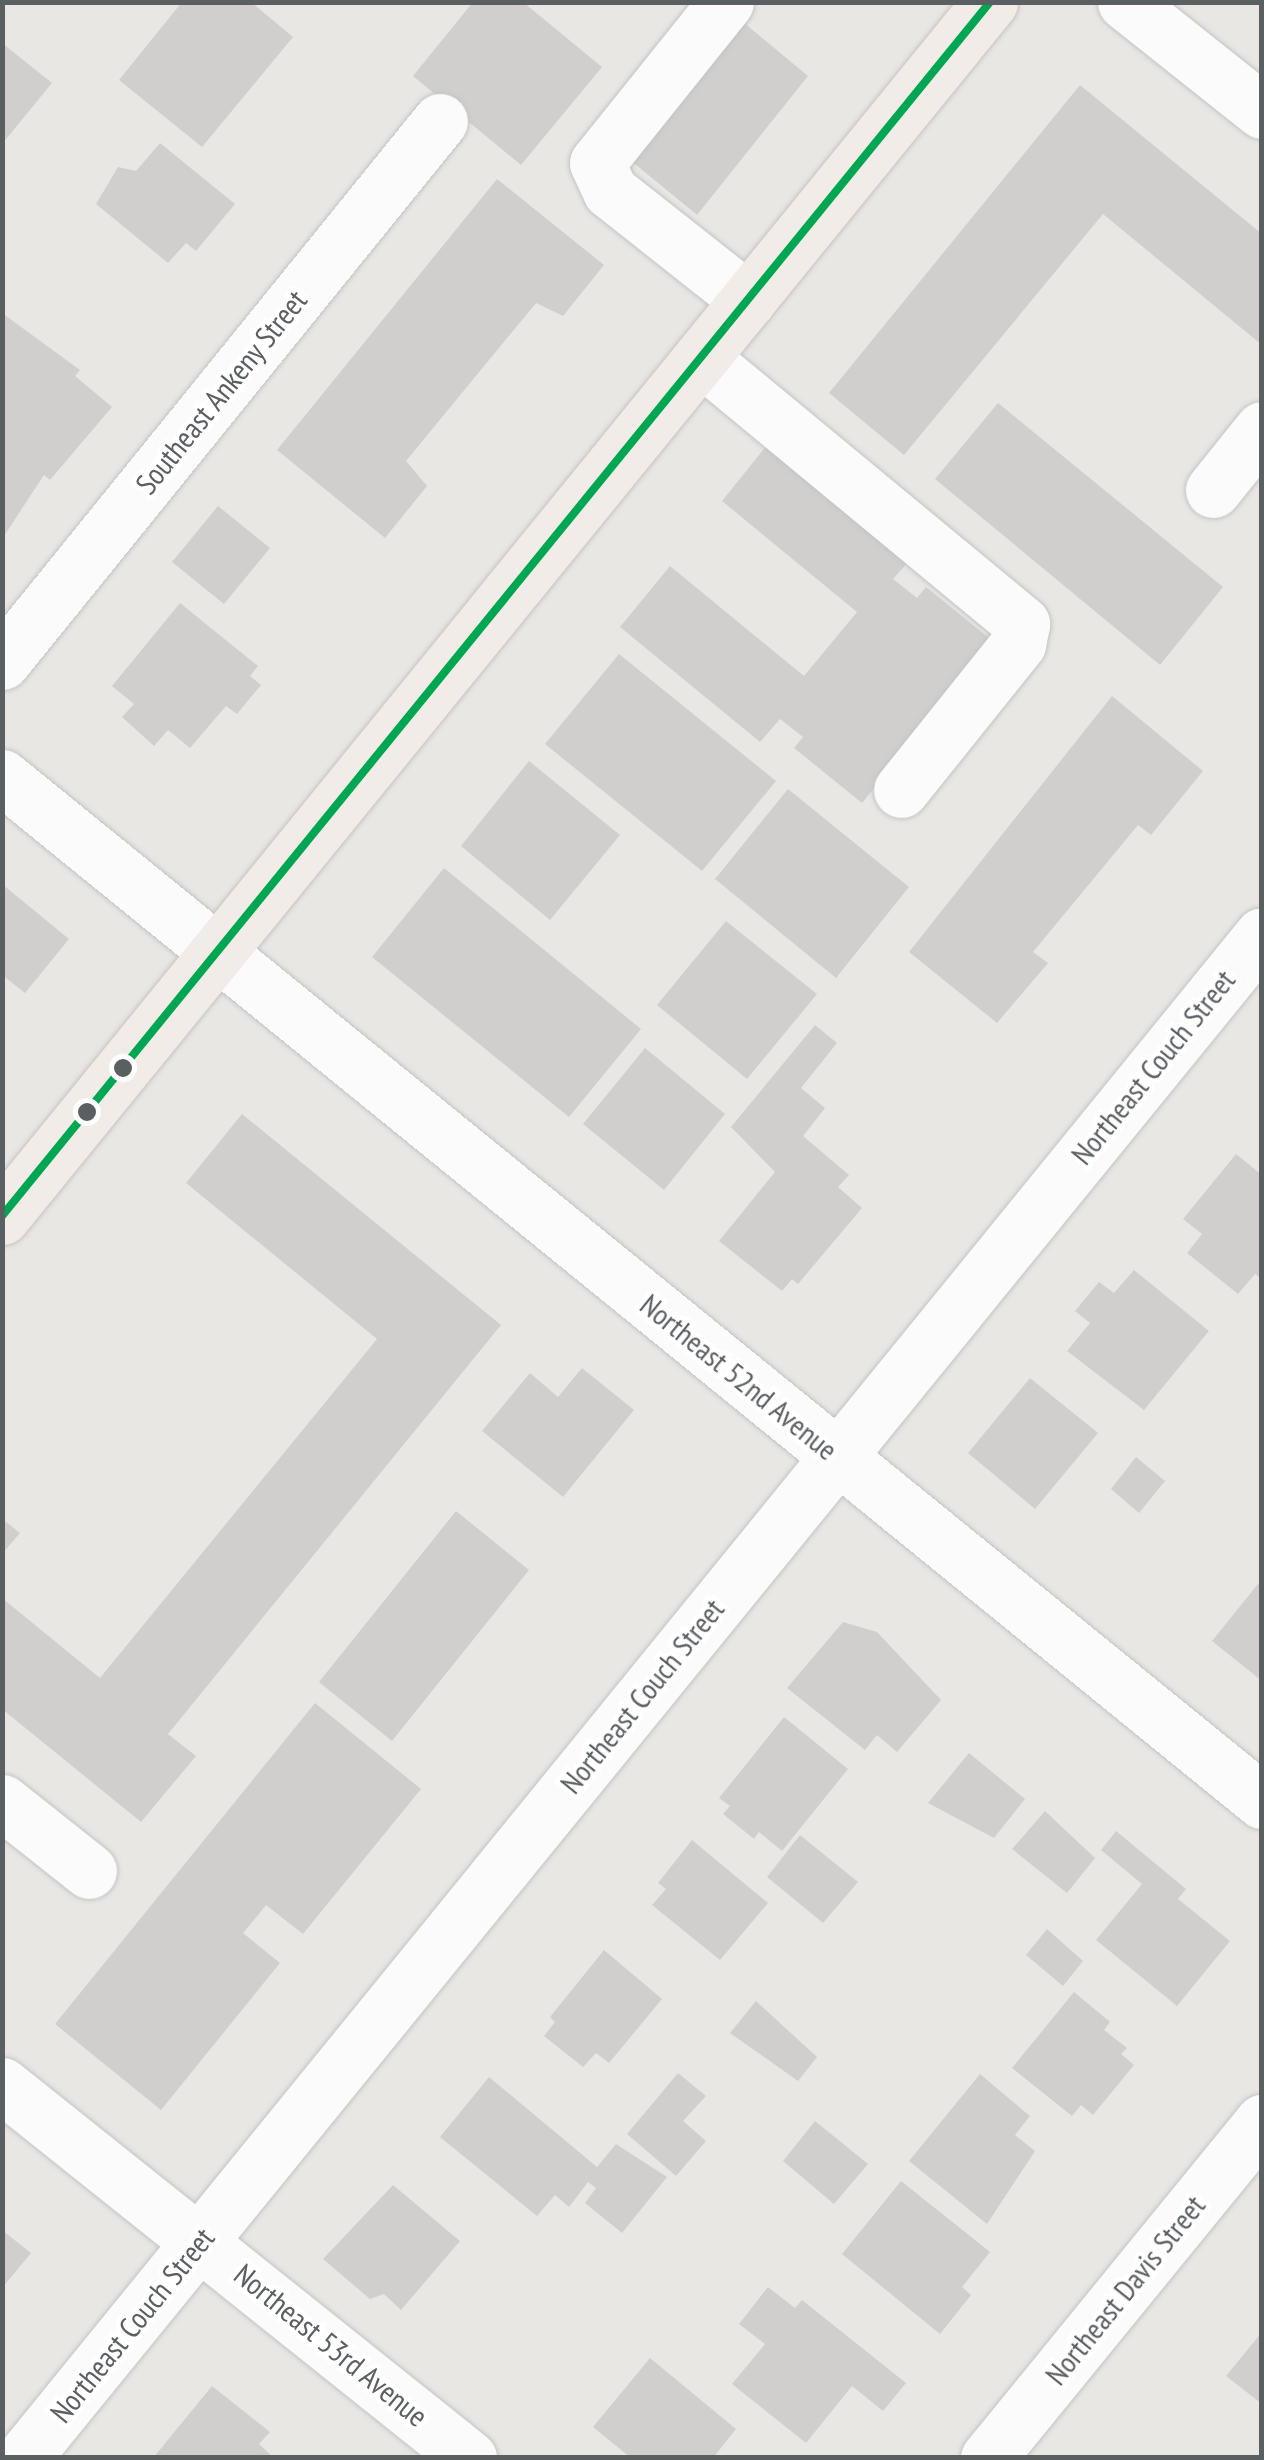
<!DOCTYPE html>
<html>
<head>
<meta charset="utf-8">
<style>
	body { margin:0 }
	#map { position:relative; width:1264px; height:2460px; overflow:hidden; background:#e9e7e4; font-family:"PT Sans Narrow",sans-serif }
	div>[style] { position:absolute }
	.building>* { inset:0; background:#d1cfce }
	.roads { filter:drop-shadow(0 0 2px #c3c4c4) drop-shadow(0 0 2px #c3c4c4) }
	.minor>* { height:55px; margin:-27.5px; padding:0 27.5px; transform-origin:27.5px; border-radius:27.5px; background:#fcfbfb }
	.major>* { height:55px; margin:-27.5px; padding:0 27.5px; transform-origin:27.5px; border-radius:27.5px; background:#f1ece7 }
	.bus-1>* { height:8px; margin:-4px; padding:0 4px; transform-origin:4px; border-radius:4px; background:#00a651 }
	.dots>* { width:28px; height:28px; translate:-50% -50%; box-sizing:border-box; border:5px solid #fff; border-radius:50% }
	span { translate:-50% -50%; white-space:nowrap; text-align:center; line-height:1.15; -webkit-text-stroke:9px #fff; paint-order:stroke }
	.street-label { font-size:30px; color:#5a5f62 }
	.frame { position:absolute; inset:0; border:5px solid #5a5f62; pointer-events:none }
</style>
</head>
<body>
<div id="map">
	<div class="building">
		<i style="clip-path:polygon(182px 2px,251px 2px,293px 37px,202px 147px,119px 80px)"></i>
		<i style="clip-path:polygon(473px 2px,523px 2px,602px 67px,521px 165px,413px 76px)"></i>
		<i style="clip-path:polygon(743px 22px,808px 76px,697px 215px,630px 160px)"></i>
		<i style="clip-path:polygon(2px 43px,52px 83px,2px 144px)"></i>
		<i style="clip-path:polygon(1080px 85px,1262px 234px,1262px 345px,1103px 214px,904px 455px,829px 393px)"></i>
		<i style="clip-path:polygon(160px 143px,235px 204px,196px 251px,186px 243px,168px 263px,96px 204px,118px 167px,136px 171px)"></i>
		<i style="clip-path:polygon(497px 179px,604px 265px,563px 316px,536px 303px,406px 461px,427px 486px,385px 538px,277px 450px)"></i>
		<i style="clip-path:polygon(2px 313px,80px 370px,75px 376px,112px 407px,50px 480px,44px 475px,2px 539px)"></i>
		<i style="clip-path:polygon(998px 403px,1223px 587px,1160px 665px,935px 479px)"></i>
		<i style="clip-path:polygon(771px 440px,913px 557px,893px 579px,917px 598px,926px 587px,994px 642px,862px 803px,794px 748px,803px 737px,780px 719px,760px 742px,620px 627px,670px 566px,804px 676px,857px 612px,722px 501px)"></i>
		<i style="clip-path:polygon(218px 506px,270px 548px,224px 604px,172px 562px)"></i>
		<i style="clip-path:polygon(180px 603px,258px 666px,250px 676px,261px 685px,237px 714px,226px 706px,190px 748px,168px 730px,154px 746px,122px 717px,134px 704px,112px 686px)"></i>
		<i style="clip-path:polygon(619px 654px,776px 781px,702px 871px,545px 744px)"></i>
		<i style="clip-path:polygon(1112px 696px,1203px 771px,1151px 835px,1138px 825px,1033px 952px,1048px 963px,997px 1023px,909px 952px)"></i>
		<i style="clip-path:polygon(529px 761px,620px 835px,550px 920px,461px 846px)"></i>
		<i style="clip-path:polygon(788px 789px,909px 887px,836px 978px,715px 879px)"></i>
		<i style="clip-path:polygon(444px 868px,641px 1029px,569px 1117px,372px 957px)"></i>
		<i style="clip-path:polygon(2px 884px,69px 939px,25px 993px,2px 975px)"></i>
		<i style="clip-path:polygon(726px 921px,817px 994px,747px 1079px,657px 1005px)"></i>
		<i style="clip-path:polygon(815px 1025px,837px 1043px,801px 1088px,825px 1108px,803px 1136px,849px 1175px,838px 1187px,862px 1208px,798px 1284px,792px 1279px,782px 1291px,719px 1241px,775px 1172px,731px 1127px)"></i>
		<i style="clip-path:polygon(645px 1048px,725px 1114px,664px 1190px,583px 1124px)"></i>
		<i style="clip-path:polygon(242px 1114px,501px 1325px,168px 1734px,196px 1756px,141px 1822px,2px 1709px,2px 1598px,100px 1678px,377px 1339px,186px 1183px)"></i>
		<i style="clip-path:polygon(1236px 1154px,1262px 1175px,1262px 1279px,1255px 1274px,1238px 1294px,1187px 1253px,1202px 1234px,1183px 1219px)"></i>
		<i style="clip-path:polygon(1134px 1270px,1209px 1331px,1144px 1410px,1067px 1351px,1090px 1323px,1075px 1311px,1099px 1282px,1114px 1293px)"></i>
		<i style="clip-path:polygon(582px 1368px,634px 1410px,563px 1497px,482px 1431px,530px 1373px,558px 1397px)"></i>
		<i style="clip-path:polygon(1030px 1378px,1098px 1433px,1035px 1509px,968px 1453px)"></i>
		<i style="clip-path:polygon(1136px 1457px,1165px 1481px,1139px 1513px,1111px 1489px)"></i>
		<i style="clip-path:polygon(456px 1511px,529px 1570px,392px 1741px,319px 1682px)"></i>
		<i style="clip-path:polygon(2px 1519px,20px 1533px,2px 1554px)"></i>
		<i style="clip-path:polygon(1262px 1579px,1262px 1681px,1212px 1641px)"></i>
		<i style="clip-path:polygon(843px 1622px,877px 1632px,941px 1700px,897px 1752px,877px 1735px,865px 1750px,787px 1688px)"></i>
		<i style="clip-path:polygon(315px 1703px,421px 1789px,303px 1934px,266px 1905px,254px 1920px,243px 1933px,280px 1963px,161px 2110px,55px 2024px)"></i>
		<i style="clip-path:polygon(784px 1717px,848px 1769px,782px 1851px,759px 1832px,754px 1839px,723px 1814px,730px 1806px,719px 1798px)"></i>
		<i style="clip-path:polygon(969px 1753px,1025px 1799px,994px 1838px,928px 1803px)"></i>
		<i style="clip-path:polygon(1045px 1811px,1095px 1858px,1067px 1893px,1012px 1849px)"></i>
		<i style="clip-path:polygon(1116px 1831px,1186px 1889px,1178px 1899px,1230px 1941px,1177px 2006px,1096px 1940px,1142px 1884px,1101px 1850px)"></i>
		<i style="clip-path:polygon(800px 1835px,858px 1882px,823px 1923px,767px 1877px)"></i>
		<i style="clip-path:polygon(692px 1840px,768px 1903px,720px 1960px,652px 1905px,666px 1889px,658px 1883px)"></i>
		<i style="clip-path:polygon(1047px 1929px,1083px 1961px,1063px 1986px,1026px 1955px)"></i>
		<i style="clip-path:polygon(604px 1950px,662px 1999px,609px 2063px,596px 2053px,583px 2067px,544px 2036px,555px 2022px,550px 2017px)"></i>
		<i style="clip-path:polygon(1074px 1992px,1110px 2022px,1104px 2030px,1127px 2048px,1121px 2054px,1134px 2065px,1093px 2115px,1081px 2105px,1072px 2116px,1012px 2068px)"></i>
		<i style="clip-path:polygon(756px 2001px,817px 2057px,798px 2081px,730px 2033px)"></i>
		<i style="clip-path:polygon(678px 2073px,706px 2096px,683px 2121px,706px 2141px,676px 2176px,627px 2134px)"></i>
		<i style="clip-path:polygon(980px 2074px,1030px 2116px,1015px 2135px,1035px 2151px,987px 2224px,909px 2161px)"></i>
		<i style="clip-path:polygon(489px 2077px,597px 2167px,616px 2144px,667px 2177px,622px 2233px,585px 2203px,596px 2188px,588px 2182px,569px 2207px,555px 2195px,537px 2216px,440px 2137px)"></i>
		<i style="clip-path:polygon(815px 2121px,868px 2164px,834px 2204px,783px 2161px)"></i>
		<i style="clip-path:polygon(901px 2181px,990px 2252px,962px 2287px,971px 2295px,940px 2334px,842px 2254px)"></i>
		<i style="clip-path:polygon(393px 2185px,460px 2241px,401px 2310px,384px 2294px,370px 2299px,323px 2259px)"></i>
		<i style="clip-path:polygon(2px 2230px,31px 2253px,2px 2288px)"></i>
		<i style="clip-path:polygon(768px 2287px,795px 2308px,802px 2300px,906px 2383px,883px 2411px,852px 2386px,806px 2443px,732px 2384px,765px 2344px,739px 2324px)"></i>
		<i style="clip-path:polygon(1262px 2332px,1262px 2404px,1226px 2376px)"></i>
		<i style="clip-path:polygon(650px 2358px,736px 2429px,713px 2458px,631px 2458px,593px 2427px)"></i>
		<i style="clip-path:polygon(212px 2386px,270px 2432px,259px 2444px,274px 2458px,153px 2458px)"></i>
	</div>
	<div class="roads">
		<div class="minor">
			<i style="left:726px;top:2px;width:206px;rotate:128.7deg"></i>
			<i style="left:597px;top:163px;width:31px;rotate:65deg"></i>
			<i style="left:610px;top:191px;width:176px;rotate:38.3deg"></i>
			<i style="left:1125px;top:2px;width:175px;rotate:38.5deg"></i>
			<i style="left:701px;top:358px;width:417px;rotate:39.6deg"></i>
			<i style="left:1022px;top:624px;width:20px;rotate:101deg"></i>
			<i style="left:1018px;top:644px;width:187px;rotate:128.7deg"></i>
			<i style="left:1213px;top:490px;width:78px;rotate:-51.2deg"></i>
			<i style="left:2px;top:662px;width:696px;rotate:-51.01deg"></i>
			<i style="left:2px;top:777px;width:1624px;rotate:39.1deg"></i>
			<i style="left:2px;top:1802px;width:111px;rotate:38.4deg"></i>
			<i style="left:2px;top:2085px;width:598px;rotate:38.61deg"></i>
			<i style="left:23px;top:2458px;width:1963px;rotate:-50.87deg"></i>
			<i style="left:988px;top:2458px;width:434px;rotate:-50.8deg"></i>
		</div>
		<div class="major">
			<i style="left:2px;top:1217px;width:1566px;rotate:-50.88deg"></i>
		</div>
	</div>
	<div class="bus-1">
		<i style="left:2px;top:1216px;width:1565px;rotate:-50.86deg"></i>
	</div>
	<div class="dots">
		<i style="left:123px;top:1068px;background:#5a5f62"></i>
		<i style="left:87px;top:1112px;background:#5a5f62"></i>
	</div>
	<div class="street-label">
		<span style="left:221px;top:392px;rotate:-51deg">Southeast Ankeny Street</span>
		<span style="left:1153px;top:1067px;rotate:-51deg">Northeast Couch Street</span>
		<span style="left:739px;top:1377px;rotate:39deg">Northeast 52nd Avenue</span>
		<span style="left:642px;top:1696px;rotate:-51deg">Northeast Couch Street</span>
		<span style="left:1125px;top:2290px;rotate:-51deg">Northeast Davis Street</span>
		<span style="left:132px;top:2325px;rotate:-51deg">Northeast Couch Street</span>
		<span style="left:331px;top:2345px;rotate:39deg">Northeast 53rd Avenue</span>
	</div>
	<div class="frame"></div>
</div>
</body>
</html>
